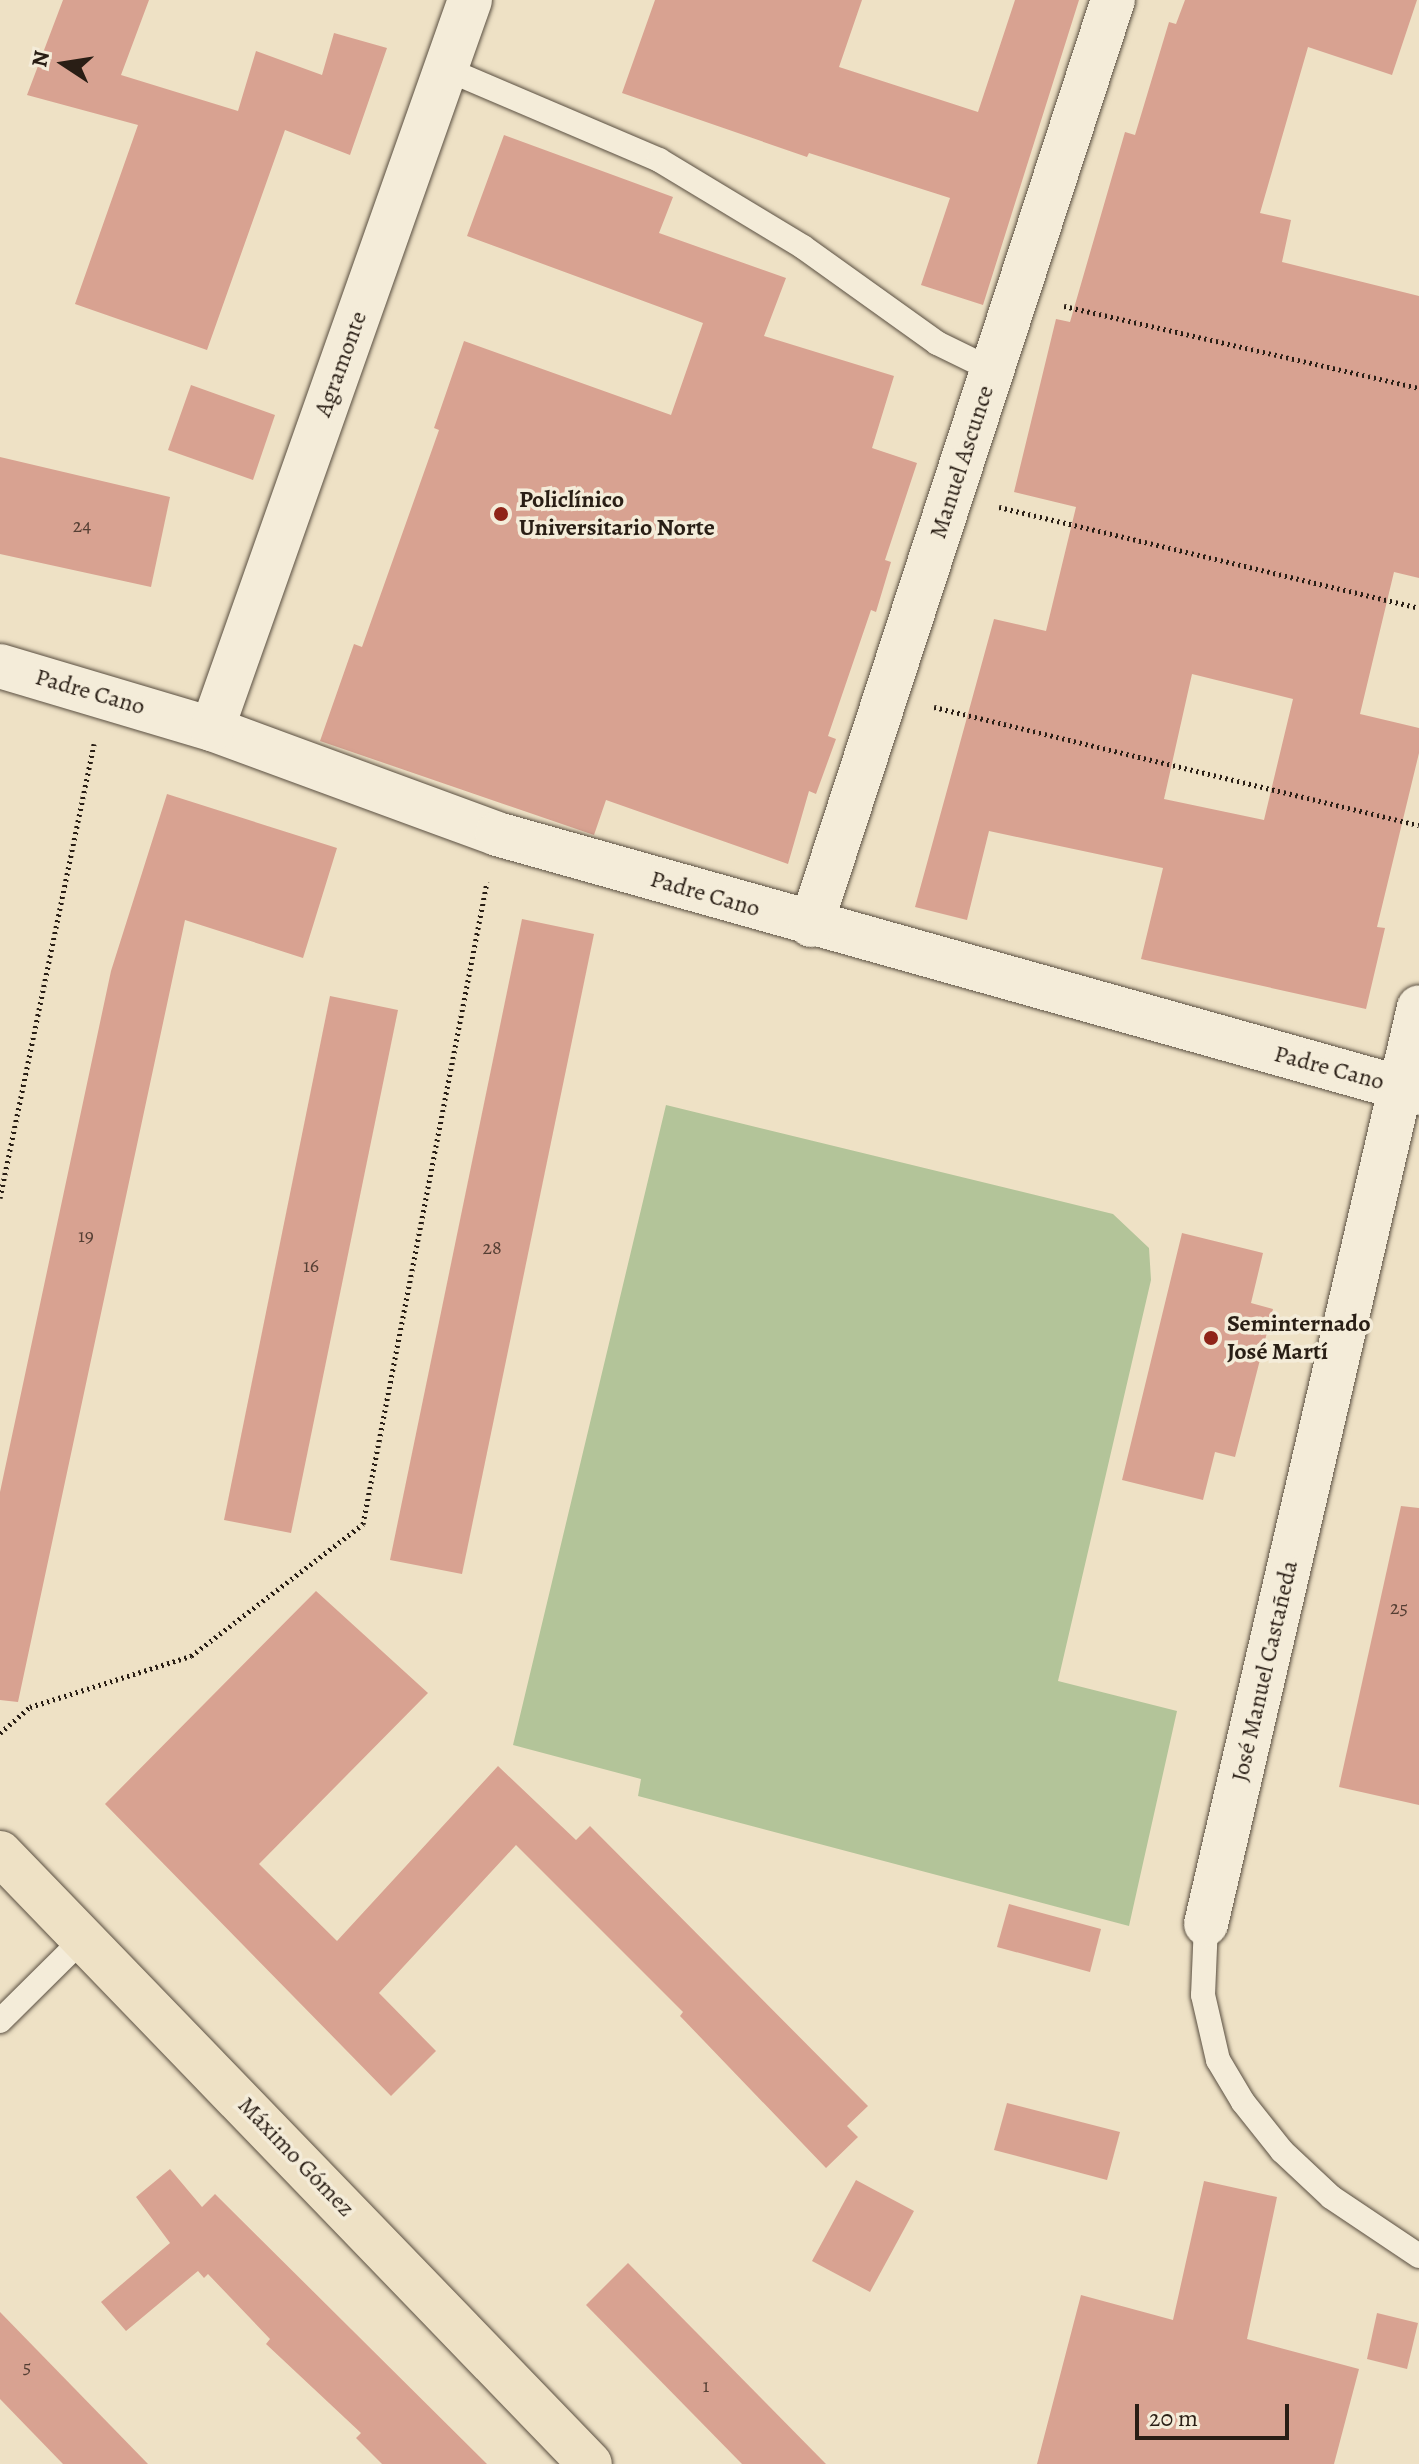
<!DOCTYPE html>
<html>
<head>
<meta charset="utf-8">
<style>
	body { margin:0 }
	#map { position:relative; width:1419px; height:2464px; overflow:hidden; background:#eee1c5; font-family:Alegreya,serif }
	div>[style] { position:absolute }
	.green>* { inset:0; background:#b3c499 }
	.building>* { inset:0; background:#d8a291 }
	.path>* { height:5px; margin-top:-2.5px; transform-origin:0; background:repeating-linear-gradient(90deg,#291e15 0 2px,transparent 0 6px) }
	.roads { filter:drop-shadow(0 0 2px #5a4f41) drop-shadow(0 0 2px #5a4f41) }
	.service>* { height:24px; margin:-12px; padding:0 12px; transform-origin:12px; border-radius:12px; background:#f4ecd9 }
	.minor>* { height:44px; margin:-22px; padding:0 22px; transform-origin:22px; border-radius:22px; background:#f4ecd9 }
	.primary>* { height:44px; margin:-22px; padding:0 22px; transform-origin:22px; border-radius:22px; background:#eee1c5 }
	.dots>* { width:22px; height:22px; translate:-50% -50%; box-sizing:border-box; border:4px solid #f4ecd9; border-radius:50% }
	span { translate:-50% -50%; white-space:nowrap; text-align:center; line-height:1.15; -webkit-text-stroke:7px #f4ecd9; paint-order:stroke }
	.number-label { font-size:20px; color:#553f34 }
	.number-label span { -webkit-text-stroke-width:0 }
	.street-label { font-size:24px; color:#291e15 }
	.poi-label { font-size:24px; color:#291e15; font-weight:700 }
	.left { translate:0 -50%; text-align:left }
	.north { position:absolute; left:24px; top:24px; width:80px; height:80px; -webkit-text-stroke:6px #f4ecd9; paint-order:stroke; rotate:282deg; font-size:22px; font-weight:700; line-height:32px; text-align:center; color:#291e15 }
	.north::after { content:''; display:block; margin:auto; width:28px; height:36px; background:#291e15; clip-path:polygon(50% 0,100% 100%,50% 72%,0 100%) }
	.scale { position:absolute; left:1135px; top:2404px; width:154px; height:36px; box-sizing:border-box; border:4px solid #291e15; border-top:0; padding-left:10px; font-size:24px; line-height:28px; white-space:nowrap; color:#291e15; -webkit-text-stroke:6px #f4ecd9; paint-order:stroke }
</style>
</head>
<body>
<div id="map">
	<div class="green">
		<i style="clip-path:polygon(666px 1105px,1113px 1214px,1149px 1248px,1151px 1280px,1058px 1681px,1177px 1711px,1129px 1926px,638px 1796px,641px 1779px,513px 1745px)"></i>
	</div>
	<div class="building">
		<i style="clip-path:polygon(63px 0,149px 0,121px 75px,238px 111px,256px 51px,322px 75px,334px 33px,387px 48px,350px 155px,285px 130px,207px 350px,75px 304px,138px 125px,27px 95px)"></i>
		<i style="clip-path:polygon(655px 0,862px 0,839px 67px,978px 112px,1015px 0,1079px 0,983px 305px,921px 285px,950px 198px,809px 153px,807px 157px,622px 93px)"></i>
		<i style="clip-path:polygon(evenodd,1185px 0,1417px 0,1392px 75px,1308px 47px,1260px 213px,1291px 220px,1282px 262px,1419px 296px,1419px 578px,1394px 572px,1360px 714px,1419px 728px,1419px 753px,1377px 927px,1385px 928px,1366px 1009px,1141px 959px,1163px 868px,989px 831px,967px 920px,915px 907px,994px 619px,1046px 631px,1076px 507px,1014px 492px,1056px 319px,1070px 322px,1125px 132px,1135px 135px,1169px 22px,1176px 24px,1185px 0,1192px 674px,1293px 699px,1264px 820px,1164px 799px,1192px 674px)"></i>
		<i style="clip-path:polygon(504px 135px,673px 197px,659px 233px,786px 278px,764px 336px,894px 376px,872px 448px,917px 463px,885px 560px,891px 562px,876px 612px,871px 610px,828px 736px,836px 739px,816px 794px,809px 791px,788px 864px,606px 800px,594px 835px,320px 741px,354px 644px,362px 647px,439px 430px,434px 428px,464px 341px,671px 415px,703px 323px,467px 236px)"></i>
		<i style="clip-path:polygon(191px 385px,275px 415px,253px 480px,168px 450px)"></i>
		<i style="clip-path:polygon(0 457px,170px 497px,151px 587px,0 554px)"></i>
		<i style="clip-path:polygon(167px 794px,337px 848px,303px 958px,185px 920px,18px 1702px,0 1700px,0 1492px,111px 971px)"></i>
		<i style="clip-path:polygon(522px 919px,594px 934px,462px 1574px,390px 1560px)"></i>
		<i style="clip-path:polygon(330px 996px,398px 1010px,291px 1533px,224px 1520px)"></i>
		<i style="clip-path:polygon(1182px 1233px,1263px 1253px,1251px 1303px,1273px 1309px,1235px 1457px,1215px 1452px,1203px 1500px,1122px 1480px)"></i>
		<i style="clip-path:polygon(1401px 1506px,1419px 1508px,1419px 1805px,1339px 1787px)"></i>
		<i style="clip-path:polygon(316px 1591px,428px 1693px,259px 1864px,337px 1941px,498px 1766px,576px 1840px,590px 1826px,868px 2106px,847px 2126px,858px 2137px,826px 2168px,680px 2016px,683px 2012px,516px 1845px,379px 1993px,436px 2051px,391px 2096px,105px 1804px)"></i>
		<i style="clip-path:polygon(1009px 1904px,1101px 1929px,1090px 1972px,997px 1947px)"></i>
		<i style="clip-path:polygon(1007px 2103px,1120px 2132px,1107px 2180px,994px 2150px)"></i>
		<i style="clip-path:polygon(170px 2169px,202px 2207px,215px 2194px,487px 2464px,382px 2464px,356px 2438px,361px 2433px,266px 2344px,270px 2339px,208px 2274px,204px 2278px,198px 2271px,126px 2331px,101px 2302px,170px 2243px,136px 2197px)"></i>
		<i style="clip-path:polygon(856px 2180px,914px 2211px,870px 2292px,812px 2261px)"></i>
		<i style="clip-path:polygon(1204px 2181px,1277px 2197px,1247px 2339px,1359px 2369px,1334px 2464px,1037px 2464px,1081px 2295px,1173px 2320px)"></i>
		<i style="clip-path:polygon(628px 2263px,826px 2464px,742px 2464px,586px 2305px)"></i>
		<i style="clip-path:polygon(0 2312px,148px 2464px,63px 2464px,0 2399px)"></i>
		<i style="clip-path:polygon(1377px 2313px,1418px 2323px,1407px 2369px,1367px 2359px)"></i>
	</div>
	<div class="path">
		<i style="left:1064px;top:306px;width:364px;rotate:13deg"></i>
		<i style="left:999px;top:507px;width:432px;rotate:13.5deg"></i>
		<i style="left:934px;top:707px;width:499px;rotate:13.7deg"></i>
		<i style="left:0;top:1198px;width:464px;rotate:-78.3deg"></i>
		<i style="left:0;top:1733px;width:40px;rotate:-41deg"></i>
		<i style="left:30px;top:1707px;width:169px;rotate:-17.6deg"></i>
		<i style="left:191px;top:1656px;width:217px;rotate:-37.5deg"></i>
		<i style="left:363px;top:1524px;width:654px;rotate:-79.07deg"></i>
	</div>
	<div class="roads">
		<div class="service">
			<i style="left:446px;top:69px;width:232px;rotate:23.1deg"></i>
			<i style="left:659px;top:160px;width:168px;rotate:31.1deg"></i>
			<i style="left:803px;top:247px;width:165px;rotate:35.6deg"></i>
			<i style="left:937px;top:343px;width:61px;rotate:26.1deg"></i>
			<i style="left:1206px;top:1924px;width:71px;rotate:92.4deg"></i>
			<i style="left:1203px;top:1995px;width:67px;rotate:77deg"></i>
			<i style="left:1218px;top:2060px;width:49px;rotate:59.2deg"></i>
			<i style="left:1243px;top:2102px;width:63px;rotate:51.5deg"></i>
			<i style="left:1282px;top:2151px;width:67px;rotate:43.2deg"></i>
			<i style="left:1331px;top:2197px;width:106px;rotate:33.8deg"></i>
			<i style="left:0;top:2021px;width:120px;rotate:-44.7deg"></i>
		</div>
		<div class="minor">
			<i style="left:0;top:666px;width:221px;rotate:16.6deg"></i>
			<i style="left:212px;top:729px;width:304px;rotate:20.2deg"></i>
			<i style="left:497px;top:834px;width:958px;rotate:15.69deg"></i>
			<i style="left:212px;top:729px;width:773px;rotate:-70.51deg"></i>
			<i style="left:811px;top:925px;width:973px;rotate:-71.92deg"></i>
			<i style="left:1206px;top:1924px;width:941px;rotate:-76.92deg"></i>
		</div>
		<div class="primary">
			<i style="left:0;top:1853px;width:849px;rotate:46deg"></i>
		</div>
	</div>
	<div class="dots">
		<i style="left:501px;top:514px;background:#8f2418"></i>
		<i style="left:1211px;top:1338px;background:#8f2418"></i>
	</div>
	<div class="number-label">
		<span style="left:82px;top:525px">24</span>
		<span style="left:86px;top:1235px">19</span>
		<span style="left:492px;top:1247px">28</span>
		<span style="left:311px;top:1265px">16</span>
		<span style="left:1399px;top:1607px">25</span>
		<span style="left:27px;top:2366px">5</span>
		<span style="left:706px;top:2385px">1</span>
	</div>
	<div class="street-label">
		<span style="left:341px;top:364px;rotate:-70deg">Agramonte</span>
		<span style="left:962px;top:462px;rotate:-72deg">Manuel Ascunce</span>
		<span style="left:90px;top:692px;rotate:16deg">Padre Cano</span>
		<span style="left:705px;top:894px;rotate:16deg">Padre Cano</span>
		<span style="left:1329px;top:1068px;rotate:15deg">Padre Cano</span>
		<span style="left:1265px;top:1671px;rotate:-77deg">José Manuel Castañeda</span>
		<span style="left:296px;top:2157px;rotate:46deg">Máximo Gómez</span>
	</div>
	<div class="poi-label">
		<span class="left" style="left:519px;top:514px">Policlínico<br>Universitario Norte</span>
		<span class="left" style="left:1227px;top:1338px">Seminternado<br>José Martí</span>
	</div>
	<div class="north">N</div>
	<div class="scale">20 m</div>
</div>
</body>
</html>
